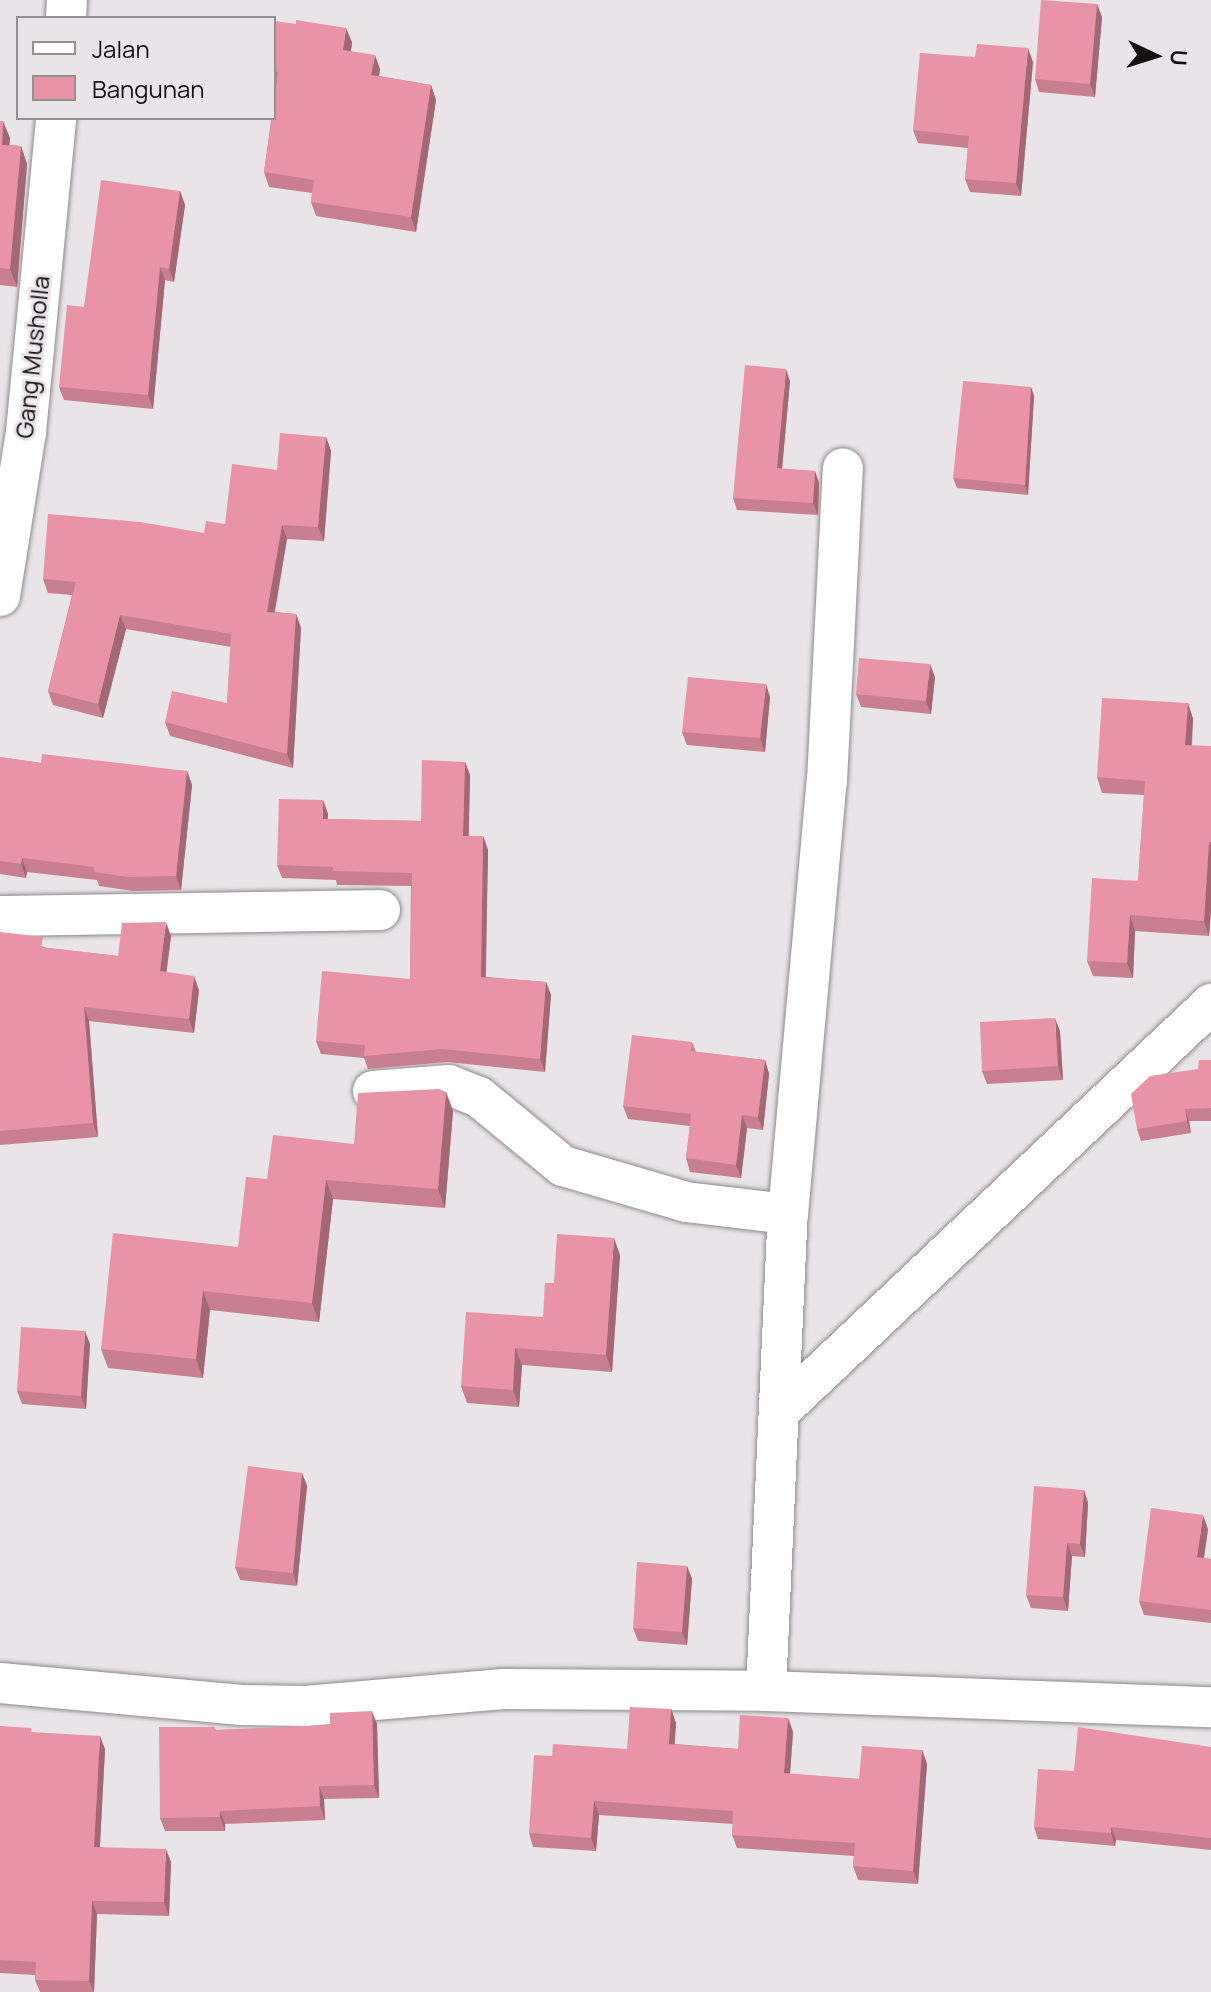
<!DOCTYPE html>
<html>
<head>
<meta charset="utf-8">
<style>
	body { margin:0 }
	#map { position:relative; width:1211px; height:1992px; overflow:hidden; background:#e8e4e7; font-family:Manrope,sans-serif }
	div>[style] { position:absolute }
	.roads { filter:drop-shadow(0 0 2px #8e8a8d) drop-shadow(0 0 2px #8e8a8d) }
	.minor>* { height:40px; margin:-20px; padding:0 20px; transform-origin:20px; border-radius:20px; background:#fff }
	.wall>* { inset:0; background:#c87f8f }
	.shaded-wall>* { inset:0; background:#a26874 }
	.building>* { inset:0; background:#e894a6 }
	span { translate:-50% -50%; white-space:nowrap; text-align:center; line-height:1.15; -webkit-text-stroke:6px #e8e4e7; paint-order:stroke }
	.street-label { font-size:24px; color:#131112 }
	.legend { position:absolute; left:16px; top:16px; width:260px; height:104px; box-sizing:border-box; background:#e8e4e7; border:2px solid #939092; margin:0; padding:10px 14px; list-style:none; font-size:24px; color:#131112 }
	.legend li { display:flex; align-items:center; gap:16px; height:40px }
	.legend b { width:40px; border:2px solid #939092 }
	.north { position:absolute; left:1115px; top:16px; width:80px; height:80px; -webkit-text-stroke:6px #e8e4e7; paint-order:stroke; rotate:94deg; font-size:22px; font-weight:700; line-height:32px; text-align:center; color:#131112 }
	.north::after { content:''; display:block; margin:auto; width:28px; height:36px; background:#131112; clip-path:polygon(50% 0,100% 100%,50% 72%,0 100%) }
</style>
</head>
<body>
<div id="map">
	<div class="roads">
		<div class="minor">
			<i style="left:66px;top:18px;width:18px;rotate:-87deg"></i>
			<i style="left:0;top:596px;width:166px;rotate:-81deg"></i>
			<i style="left:26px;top:432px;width:315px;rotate:-84.5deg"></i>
			<i style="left:0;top:916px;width:380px;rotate:-0.9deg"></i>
			<i style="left:373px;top:1091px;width:76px;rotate:-4.5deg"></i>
			<i style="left:449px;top:1085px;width:32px;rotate:22deg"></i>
			<i style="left:479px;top:1097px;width:109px;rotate:39.4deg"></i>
			<i style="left:563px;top:1166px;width:128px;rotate:16.3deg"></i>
			<i style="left:686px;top:1202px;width:103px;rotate:6.7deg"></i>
			<i style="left:780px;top:1411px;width:593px;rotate:-43.36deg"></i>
			<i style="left:0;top:1683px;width:243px;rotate:5.2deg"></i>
			<i style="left:242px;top:1705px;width:63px;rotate:0.9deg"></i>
			<i style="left:305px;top:1706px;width:199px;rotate:-4.9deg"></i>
			<i style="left:503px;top:1689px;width:263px;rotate:0.4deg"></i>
			<i style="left:766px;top:1691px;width:445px;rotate:2.1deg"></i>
			<i style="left:766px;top:1691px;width:478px;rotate:-87.4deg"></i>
			<i style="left:788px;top:1214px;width:435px;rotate:-84.9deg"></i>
			<i style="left:827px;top:781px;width:313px;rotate:-87.1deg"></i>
		</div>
	</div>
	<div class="wall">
		<i style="clip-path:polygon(1097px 4px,1102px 17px,1095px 97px,1039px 92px,1035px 79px)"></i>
		<i style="clip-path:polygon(274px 21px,352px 42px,351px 51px,380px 69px,379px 76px,431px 85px,436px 100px,416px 232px,316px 216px,311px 202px,312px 193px,269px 187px,264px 172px,276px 85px,274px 85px)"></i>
		<i style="clip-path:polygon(1033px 62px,1021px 196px,970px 192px,965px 179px,968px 148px,918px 143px,913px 130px)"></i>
		<i style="clip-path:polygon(0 121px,10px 138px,9px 145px,21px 146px,27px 164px,17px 287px,0 285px)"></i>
		<i style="clip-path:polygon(180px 191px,185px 205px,174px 282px,165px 280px,153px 409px,64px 400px,59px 387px,84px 307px)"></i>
		<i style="clip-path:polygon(790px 381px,782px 469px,815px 471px,819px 483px,818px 515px,737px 510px,733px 498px)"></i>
		<i style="clip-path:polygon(1031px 387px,1034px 396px,1028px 495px,957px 488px,953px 478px)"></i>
		<i style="clip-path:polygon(326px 437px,331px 451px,324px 541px,287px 539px,275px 612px,296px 614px,301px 628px,293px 768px,170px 736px,165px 722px,227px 703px,231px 647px,126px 629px,103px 718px,53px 705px,48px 691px,72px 595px,48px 593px,43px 579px,204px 533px,225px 524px,277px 470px)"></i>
		<i style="clip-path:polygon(935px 677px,931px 714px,861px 707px,856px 694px)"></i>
		<i style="clip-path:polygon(770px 697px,765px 752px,687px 745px,682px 732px)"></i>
		<i style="clip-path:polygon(1188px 703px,1193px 719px,1192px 746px,1211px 746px,1211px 909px,1209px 936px,1135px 931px,1133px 978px,1093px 976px,1087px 961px,1138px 881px,1144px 795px,1102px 793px,1097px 777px)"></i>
		<i style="clip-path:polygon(0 757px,41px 763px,187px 771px,192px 785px,181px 890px,133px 891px,99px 886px,97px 880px,27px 872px,26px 878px,0 874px)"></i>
		<i style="clip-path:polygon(465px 762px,470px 775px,469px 836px,483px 836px,488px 850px,486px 977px,546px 982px,551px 995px,545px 1072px,447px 1062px,368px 1069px,364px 1058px,321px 1054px,316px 1041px,410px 979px,411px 886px,337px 885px,336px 880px,282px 878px,277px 865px,323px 800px,328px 814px,328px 819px,421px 821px)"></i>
		<i style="clip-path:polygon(0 932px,47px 948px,118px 956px,171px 936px,166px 972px,199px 990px,194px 1033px,89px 1021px,98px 1137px,0 1145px)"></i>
		<i style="clip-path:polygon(1060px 1031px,1063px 1080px,987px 1084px,982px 1071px)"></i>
		<i style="clip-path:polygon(692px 1042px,696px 1052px,765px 1060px,769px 1074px,763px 1130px,747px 1128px,741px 1178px,690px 1172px,686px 1158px,690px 1126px,628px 1119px,623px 1106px)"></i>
		<i style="clip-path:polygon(1211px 1060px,1211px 1121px,1189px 1121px,1191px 1133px,1141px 1141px,1137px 1129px,1198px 1069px)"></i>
		<i style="clip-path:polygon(446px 1092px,453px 1111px,445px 1208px,333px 1199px,319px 1322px,210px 1310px,203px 1378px,108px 1368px,101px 1349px,238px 1247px,267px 1179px,354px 1144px)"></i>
		<i style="clip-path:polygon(620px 1255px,612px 1372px,522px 1365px,519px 1407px,467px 1403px,461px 1386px,543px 1317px,554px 1283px)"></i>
		<i style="clip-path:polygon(90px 1344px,86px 1409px,22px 1404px,17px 1391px)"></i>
		<i style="clip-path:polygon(302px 1473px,307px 1486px,297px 1586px,240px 1580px,235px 1567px)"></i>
		<i style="clip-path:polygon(1084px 1490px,1088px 1503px,1085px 1557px,1072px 1556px,1068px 1611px,1031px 1608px,1026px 1595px)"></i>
		<i style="clip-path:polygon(1208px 1529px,1204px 1558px,1211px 1559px,1211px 1623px,1144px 1615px,1139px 1601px)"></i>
		<i style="clip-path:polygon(687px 1566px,692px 1579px,687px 1645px,638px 1641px,633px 1628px)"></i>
		<i style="clip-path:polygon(671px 1709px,676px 1723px,674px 1744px,738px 1749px,788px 1718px,793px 1732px,790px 1774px,859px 1779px,922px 1750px,927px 1764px,918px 1884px,858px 1880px,853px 1866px,854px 1856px,737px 1848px,732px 1835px,733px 1824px,599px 1815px,596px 1851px,533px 1847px,529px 1833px,552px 1756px,627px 1749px)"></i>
		<i style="clip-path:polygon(377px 1724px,379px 1798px,324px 1799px,325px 1820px,225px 1824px,225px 1831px,165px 1831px,160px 1818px,214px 1727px,216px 1730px)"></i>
		<i style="clip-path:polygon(0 1726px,105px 1749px,100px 1847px,171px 1862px,169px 1916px,97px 1914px,94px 1992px,40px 1992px,35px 1980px,35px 1975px,0 1973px)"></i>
		<i style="clip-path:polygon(1211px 1747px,1211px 1850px,1116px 1840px,1115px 1846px,1038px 1839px,1034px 1827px,1074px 1771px)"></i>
	</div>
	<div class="shaded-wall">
		<i style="clip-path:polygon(1097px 4px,1102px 17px,1095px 97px,1090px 84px)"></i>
		<i style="clip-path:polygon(346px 28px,352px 42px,349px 65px,343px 50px)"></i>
		<i style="clip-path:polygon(1028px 48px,1033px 62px,1021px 196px,1016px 183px)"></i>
		<i style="clip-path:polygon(375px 55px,380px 69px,377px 90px,371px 75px)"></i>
		<i style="clip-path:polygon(431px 85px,436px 100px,416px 232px,411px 217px)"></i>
		<i style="clip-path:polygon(3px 121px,10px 138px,8px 163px,2px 145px)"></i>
		<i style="clip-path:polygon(21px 146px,27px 164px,17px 287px,10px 269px)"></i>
		<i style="clip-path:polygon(180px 191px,185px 205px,174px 282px,169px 269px)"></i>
		<i style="clip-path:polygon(160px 267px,165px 280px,153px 409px,148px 395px)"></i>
		<i style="clip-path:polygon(786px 369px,790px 381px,781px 480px,777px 468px)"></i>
		<i style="clip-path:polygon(1031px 387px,1034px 396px,1028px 495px,1025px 485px)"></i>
		<i style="clip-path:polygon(326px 437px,331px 451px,324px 541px,318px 527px)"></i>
		<i style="clip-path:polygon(815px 471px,819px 483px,818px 515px,813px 503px)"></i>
		<i style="clip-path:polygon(282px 525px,287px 539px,272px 626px,267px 612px)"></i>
		<i style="clip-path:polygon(296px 614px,301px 628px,293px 768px,287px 754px)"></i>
		<i style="clip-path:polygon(120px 615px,126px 629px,103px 718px,98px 704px)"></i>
		<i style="clip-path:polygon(930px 664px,935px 677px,931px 714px,926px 701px)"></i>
		<i style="clip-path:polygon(766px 684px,770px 697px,765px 752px,760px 738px)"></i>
		<i style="clip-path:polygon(1188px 703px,1193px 719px,1190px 761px,1185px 745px)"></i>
		<i style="clip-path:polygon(465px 762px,470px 775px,468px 849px,463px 836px)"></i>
		<i style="clip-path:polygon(187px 771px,192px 785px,181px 890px,176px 876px)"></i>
		<i style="clip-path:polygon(323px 800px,328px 814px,327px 832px,323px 819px)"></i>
		<i style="clip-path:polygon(483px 836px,488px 850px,485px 990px,481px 977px)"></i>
		<i style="clip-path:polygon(1209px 842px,1211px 847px,1211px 909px,1209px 936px,1204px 921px)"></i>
		<i style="clip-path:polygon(22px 858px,27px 872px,26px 878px,21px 864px)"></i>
		<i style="clip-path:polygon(1130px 915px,1135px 931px,1133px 978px,1127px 963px)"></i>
		<i style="clip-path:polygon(166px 922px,171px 936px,165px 985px,160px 971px)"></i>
		<i style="clip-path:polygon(194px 976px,199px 990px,194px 1033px,189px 1019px)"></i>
		<i style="clip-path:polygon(546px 982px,551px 995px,545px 1072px,540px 1059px)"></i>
		<i style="clip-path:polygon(84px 1007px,89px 1021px,98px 1137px,93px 1123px)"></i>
		<i style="clip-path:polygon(1055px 1018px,1060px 1031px,1063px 1080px,1058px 1066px)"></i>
		<i style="clip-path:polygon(765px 1060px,769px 1074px,763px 1130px,758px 1117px)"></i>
		<i style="clip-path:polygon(446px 1092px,453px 1111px,445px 1208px,438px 1189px)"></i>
		<i style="clip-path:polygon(1185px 1109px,1189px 1121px,1191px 1133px,1187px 1121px)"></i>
		<i style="clip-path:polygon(742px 1115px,747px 1128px,741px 1178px,736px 1165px)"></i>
		<i style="clip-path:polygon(326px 1180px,333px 1199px,319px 1322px,312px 1303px)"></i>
		<i style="clip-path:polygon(614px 1238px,620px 1255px,612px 1372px,606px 1355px)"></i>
		<i style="clip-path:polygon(203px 1291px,210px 1310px,203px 1378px,196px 1359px)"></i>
		<i style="clip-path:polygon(85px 1331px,90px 1344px,86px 1409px,81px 1396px)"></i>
		<i style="clip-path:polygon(515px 1348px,522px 1365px,519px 1407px,513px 1390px)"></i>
		<i style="clip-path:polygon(302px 1473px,307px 1486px,297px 1586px,293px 1573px)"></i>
		<i style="clip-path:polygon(1084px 1490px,1088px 1503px,1085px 1557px,1080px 1544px)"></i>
		<i style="clip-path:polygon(1203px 1515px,1208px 1529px,1202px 1570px,1197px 1557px)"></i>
		<i style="clip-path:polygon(1067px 1543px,1072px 1556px,1068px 1611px,1063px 1597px)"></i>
		<i style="clip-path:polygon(687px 1566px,692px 1579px,687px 1645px,682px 1632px)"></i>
		<i style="clip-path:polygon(671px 1709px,676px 1723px,674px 1757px,669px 1744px)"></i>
		<i style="clip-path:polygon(372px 1711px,377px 1724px,379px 1798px,374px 1785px)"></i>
		<i style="clip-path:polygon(788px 1718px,793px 1732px,789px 1786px,784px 1773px)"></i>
		<i style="clip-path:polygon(100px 1736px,105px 1749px,99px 1860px,94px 1847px)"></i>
		<i style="clip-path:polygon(922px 1750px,927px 1764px,918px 1884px,913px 1871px)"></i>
		<i style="clip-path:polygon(319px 1786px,324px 1799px,325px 1820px,320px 1806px)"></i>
		<i style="clip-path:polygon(594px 1801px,599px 1815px,596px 1851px,591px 1838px)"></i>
		<i style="clip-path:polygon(220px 1811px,225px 1824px,225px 1831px,220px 1817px)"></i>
		<i style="clip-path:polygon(1111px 1827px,1116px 1840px,1115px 1846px,1111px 1833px)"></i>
		<i style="clip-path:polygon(166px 1849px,171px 1862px,169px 1916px,164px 1902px)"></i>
		<i style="clip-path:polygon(92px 1901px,97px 1914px,94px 1992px,89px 1981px)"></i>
	</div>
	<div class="building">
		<i style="clip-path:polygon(1041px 0,1097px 4px,1090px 84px,1035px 79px)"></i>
		<i style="clip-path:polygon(296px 20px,346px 28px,343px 50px,375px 55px,371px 75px,431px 85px,411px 217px,311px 202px,314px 180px,264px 172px,272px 118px,274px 118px,274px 103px,278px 72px,274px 71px,274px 21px,296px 24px)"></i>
		<i style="clip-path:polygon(977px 44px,1028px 48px,1016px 183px,965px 179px,969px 136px,913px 130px,920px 53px,975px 57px)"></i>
		<i style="clip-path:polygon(0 121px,3px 121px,2px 145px,21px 146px,10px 269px,0 268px)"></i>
		<i style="clip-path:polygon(101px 180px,180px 191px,169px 269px,160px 267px,148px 395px,59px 387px,67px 305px,84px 307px)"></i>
		<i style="clip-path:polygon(745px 365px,786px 369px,777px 468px,815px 471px,813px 503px,733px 498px)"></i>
		<i style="clip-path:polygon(963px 381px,1031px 387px,1025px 485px,953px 478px)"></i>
		<i style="clip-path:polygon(280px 433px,326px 437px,318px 527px,282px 525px,267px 612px,296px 614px,287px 754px,165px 722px,172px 691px,227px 703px,231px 634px,120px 615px,98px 704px,48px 691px,76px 582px,43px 579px,48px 514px,140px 522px,204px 533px,206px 521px,225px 524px,232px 464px,277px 470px)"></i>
		<i style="clip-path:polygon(859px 658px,930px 664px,926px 701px,856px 694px)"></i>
		<i style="clip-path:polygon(688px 677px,766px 684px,760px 738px,682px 732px)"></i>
		<i style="clip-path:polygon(1102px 698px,1188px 703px,1185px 745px,1211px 746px,1211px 842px,1209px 842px,1204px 921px,1130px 915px,1127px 963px,1087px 961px,1092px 878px,1138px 881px,1145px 781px,1097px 777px)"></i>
		<i style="clip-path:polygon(42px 754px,187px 771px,176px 876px,128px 877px,94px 872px,94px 867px,22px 858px,21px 864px,0 861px,0 757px,41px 763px)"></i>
		<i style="clip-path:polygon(422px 760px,465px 762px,463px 836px,483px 836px,481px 977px,546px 982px,540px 1059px,442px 1049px,364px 1056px,365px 1045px,316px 1041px,322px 971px,410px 979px,412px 873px,333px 871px,333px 867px,277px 865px,279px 799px,323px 800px,323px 819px,421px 821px)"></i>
		<i style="clip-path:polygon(166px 922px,160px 971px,194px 976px,189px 1019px,84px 1007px,93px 1123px,0 1131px,0 932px,43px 937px,41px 947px,118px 956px,122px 923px)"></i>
		<i style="clip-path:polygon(1055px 1018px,1058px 1066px,982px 1071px,980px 1022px)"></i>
		<i style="clip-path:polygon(632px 1035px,692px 1042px,691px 1051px,765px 1060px,758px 1117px,742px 1115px,736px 1165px,686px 1158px,691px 1114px,623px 1106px)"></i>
		<i style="clip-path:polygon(1199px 1060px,1211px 1060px,1211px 1108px,1185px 1109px,1187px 1121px,1137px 1129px,1131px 1094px,1150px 1076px,1198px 1069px)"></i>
		<i style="clip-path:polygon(439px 1089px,446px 1092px,438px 1189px,326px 1180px,312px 1303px,203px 1291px,196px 1359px,101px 1349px,113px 1233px,238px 1247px,246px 1177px,267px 1179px,273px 1135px,354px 1144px,358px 1093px)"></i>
		<i style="clip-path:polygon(557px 1234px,614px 1238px,606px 1355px,515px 1348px,513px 1390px,461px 1386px,466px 1312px,543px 1317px,545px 1283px,554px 1283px)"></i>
		<i style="clip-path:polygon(21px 1327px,85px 1331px,81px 1396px,17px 1391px)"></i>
		<i style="clip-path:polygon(248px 1466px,302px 1473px,293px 1573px,235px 1567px)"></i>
		<i style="clip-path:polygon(1034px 1486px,1084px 1490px,1080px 1544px,1067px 1543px,1063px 1597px,1026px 1595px)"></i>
		<i style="clip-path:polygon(1151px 1508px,1203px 1515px,1197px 1557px,1211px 1559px,1211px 1610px,1139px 1601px)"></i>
		<i style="clip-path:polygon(637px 1562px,687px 1566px,682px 1632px,633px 1628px)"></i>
		<i style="clip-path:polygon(630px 1707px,671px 1709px,669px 1744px,738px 1749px,740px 1715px,788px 1718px,784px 1773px,859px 1779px,862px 1746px,922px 1750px,913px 1871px,853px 1866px,855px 1843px,732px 1835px,733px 1811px,594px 1801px,591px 1838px,529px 1833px,534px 1755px,552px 1756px,553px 1744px,627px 1749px)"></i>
		<i style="clip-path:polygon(372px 1711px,374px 1785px,319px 1786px,320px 1806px,220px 1811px,220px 1817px,160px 1818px,159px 1727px,214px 1727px,215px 1730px,330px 1725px,330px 1713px)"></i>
		<i style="clip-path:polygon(0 1726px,31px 1728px,31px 1732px,100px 1736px,94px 1847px,166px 1849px,164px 1902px,92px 1901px,89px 1981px,35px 1980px,36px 1962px,0 1960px)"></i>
		<i style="clip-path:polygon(1078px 1727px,1211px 1747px,1211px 1838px,1111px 1827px,1111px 1833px,1034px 1827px,1038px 1769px,1074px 1771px)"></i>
	</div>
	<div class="street-label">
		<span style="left:32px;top:357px;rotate:-84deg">Gang Musholla</span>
	</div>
	<ul class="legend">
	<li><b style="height:10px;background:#fff"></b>Jalan</li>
	<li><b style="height:22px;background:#e894a6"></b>Bangunan</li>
	</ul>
	<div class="north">U</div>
</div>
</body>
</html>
